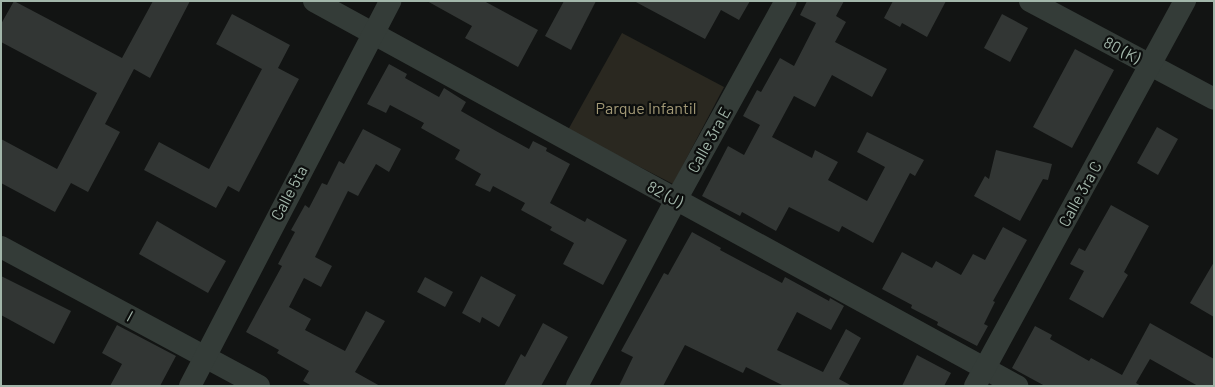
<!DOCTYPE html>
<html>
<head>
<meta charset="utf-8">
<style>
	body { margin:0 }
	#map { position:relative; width:1215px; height:387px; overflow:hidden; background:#121413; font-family:Barlow,sans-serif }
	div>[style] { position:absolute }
	.green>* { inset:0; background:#2a2820 }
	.building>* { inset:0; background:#323634 }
	.minor>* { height:22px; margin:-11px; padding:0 11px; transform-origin:11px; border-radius:11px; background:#343c38 }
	span { translate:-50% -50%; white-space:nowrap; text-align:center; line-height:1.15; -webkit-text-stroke:4.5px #0d0f0e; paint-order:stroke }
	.street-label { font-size:16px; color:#a2b6aa }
	.park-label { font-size:16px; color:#a39976 }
	.frame { position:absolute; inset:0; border:2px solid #a2b6aa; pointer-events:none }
</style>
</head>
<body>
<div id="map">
	<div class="green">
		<i style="clip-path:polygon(622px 33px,724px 87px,673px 184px,568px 130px)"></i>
	</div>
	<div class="building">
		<i style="clip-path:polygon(14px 1px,122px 58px,153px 1px,190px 1px,150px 78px,134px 69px,105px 124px,120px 132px,88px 192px,71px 183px,55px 212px,1px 183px,1px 139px,57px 169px,97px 93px,1px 42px,1px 24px)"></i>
		<i style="clip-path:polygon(427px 1px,484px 1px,538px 30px,518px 67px,465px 38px,472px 26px)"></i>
		<i style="clip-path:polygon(564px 1px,596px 1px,571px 50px,545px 36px)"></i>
		<i style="clip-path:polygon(634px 1px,750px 1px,739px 20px,721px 10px,705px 39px)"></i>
		<i style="clip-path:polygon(807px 1px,844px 1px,836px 16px,846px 22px,835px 42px,887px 69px,872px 97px,832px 75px,815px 107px,794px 96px,772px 137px,812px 158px,815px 150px,838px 162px,828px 180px,867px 201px,885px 167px,857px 152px,867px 132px,924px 160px,915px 176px,910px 173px,873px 243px,842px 226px,839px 232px,789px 207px,776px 231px,742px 212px,740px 216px,702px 196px,728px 146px,744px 155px,760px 125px,743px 116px,757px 90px,761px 92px,780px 58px,794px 66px,816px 23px,800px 15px)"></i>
		<i style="clip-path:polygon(893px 1px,946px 1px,927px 37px,902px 23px,900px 27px,884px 18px)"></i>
		<i style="clip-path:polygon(232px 14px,290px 45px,278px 68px,299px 79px,239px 192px,228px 186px,216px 208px,144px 170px,159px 142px,209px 169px,262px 69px,216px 44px)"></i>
		<i style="clip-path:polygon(1002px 14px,1028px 28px,1010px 62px,984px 48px)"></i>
		<i style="clip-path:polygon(1075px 49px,1114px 70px,1072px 148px,1033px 127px)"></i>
		<i style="clip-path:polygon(389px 64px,407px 74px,405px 78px,439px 97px,444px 88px,466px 102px,461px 111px,496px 131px,529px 149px,533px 141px,547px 148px,546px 151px,570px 164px,550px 203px,585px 222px,587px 218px,627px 240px,603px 285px,563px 264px,574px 243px,550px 230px,552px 227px,521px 210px,525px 203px,493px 186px,490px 192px,475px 185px,481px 174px,455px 159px,460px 150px,421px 128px,424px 123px,390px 105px,386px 113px,367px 104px)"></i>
		<i style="clip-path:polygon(1157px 127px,1178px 139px,1158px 175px,1137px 163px)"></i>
		<i style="clip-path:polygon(363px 129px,401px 149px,389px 172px,376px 164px,358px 196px,348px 191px,315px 257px,332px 266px,321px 287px,304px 278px,289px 307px,311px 319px,305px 330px,345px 351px,366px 311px,385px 321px,355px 372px,380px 386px,312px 386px,303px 381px,309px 371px,277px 353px,279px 350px,246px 332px,282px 266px,278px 264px,295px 232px,291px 230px,305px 205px,309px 208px,322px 183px,327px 185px,339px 161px,344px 164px)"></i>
		<i style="clip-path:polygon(996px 150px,1052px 164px,1048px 180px,1043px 179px,1020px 221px,974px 196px,985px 176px,989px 179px)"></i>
		<i style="clip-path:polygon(1111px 205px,1149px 226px,1124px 272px,1128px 275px,1103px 318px,1069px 299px,1084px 271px,1070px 264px,1079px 248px,1085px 251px)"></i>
		<i style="clip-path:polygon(157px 221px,226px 261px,208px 293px,139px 254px)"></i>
		<i style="clip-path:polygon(1003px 227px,1027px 240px,993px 301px,995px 302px,984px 324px,988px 326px,977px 346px,937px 325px,938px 322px,911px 308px,912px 305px,882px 289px,902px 252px,932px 268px,936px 261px,961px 275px,973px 254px,985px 260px)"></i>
		<i style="clip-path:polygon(692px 232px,721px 248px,720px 250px,782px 283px,785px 277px,829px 301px,830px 298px,844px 306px,831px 330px,797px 312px,777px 350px,823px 372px,846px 329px,861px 338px,839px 379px,852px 386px,784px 386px,746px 367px,743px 373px,685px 345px,663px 386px,619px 386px,633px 357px,621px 351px,664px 273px,668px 275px)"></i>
		<i style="clip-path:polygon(1214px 262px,1214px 317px,1190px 303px)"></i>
		<i style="clip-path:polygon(1px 276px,71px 311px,54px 344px,1px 315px)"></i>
		<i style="clip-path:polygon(481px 276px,516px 295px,499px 327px,482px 317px,480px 323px,462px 313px)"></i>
		<i style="clip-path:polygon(425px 277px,453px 292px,445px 307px,417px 292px)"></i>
		<i style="clip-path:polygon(543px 323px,568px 337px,541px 386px,504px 386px,521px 354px,525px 357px)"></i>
		<i style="clip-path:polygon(1150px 323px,1214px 359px,1214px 386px,1198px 386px,1150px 359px,1136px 383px,1141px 386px,1045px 386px,1012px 368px,1035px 326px,1052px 335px,1050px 339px,1089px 361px,1091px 358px,1122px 375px)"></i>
		<i style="clip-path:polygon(117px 325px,176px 356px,160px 386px,110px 386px,122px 364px,102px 353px)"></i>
		<i style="clip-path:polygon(917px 355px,951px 373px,944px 386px,902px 386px)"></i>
	</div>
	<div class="minor">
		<i style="left:314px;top:1px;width:802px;rotate:28.71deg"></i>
		<i style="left:1030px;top:1px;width:208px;rotate:28deg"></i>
		<i style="left:1px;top:247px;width:293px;rotate:28.3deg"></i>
		<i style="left:190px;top:386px;width:434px;rotate:-62.5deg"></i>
		<i style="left:577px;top:386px;width:211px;rotate:-62deg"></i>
		<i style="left:676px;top:200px;width:227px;rotate:-61.1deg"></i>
		<i style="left:975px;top:386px;width:439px;rotate:-61.4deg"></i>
	</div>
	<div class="street-label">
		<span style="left:1122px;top:50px;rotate:28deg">80 (K)</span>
		<span style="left:709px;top:140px;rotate:-61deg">Calle 3ra E</span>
		<span style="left:289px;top:193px;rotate:-62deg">Calle 5ta</span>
		<span style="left:665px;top:194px;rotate:28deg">82 (J)</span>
		<span style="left:1080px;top:194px;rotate:-61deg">Calle 3ra C</span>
		<span style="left:130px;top:316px;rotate:28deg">I</span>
	</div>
	<div class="park-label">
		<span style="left:646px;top:108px">Parque Infantil</span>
	</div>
	<div class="frame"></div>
</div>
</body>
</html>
